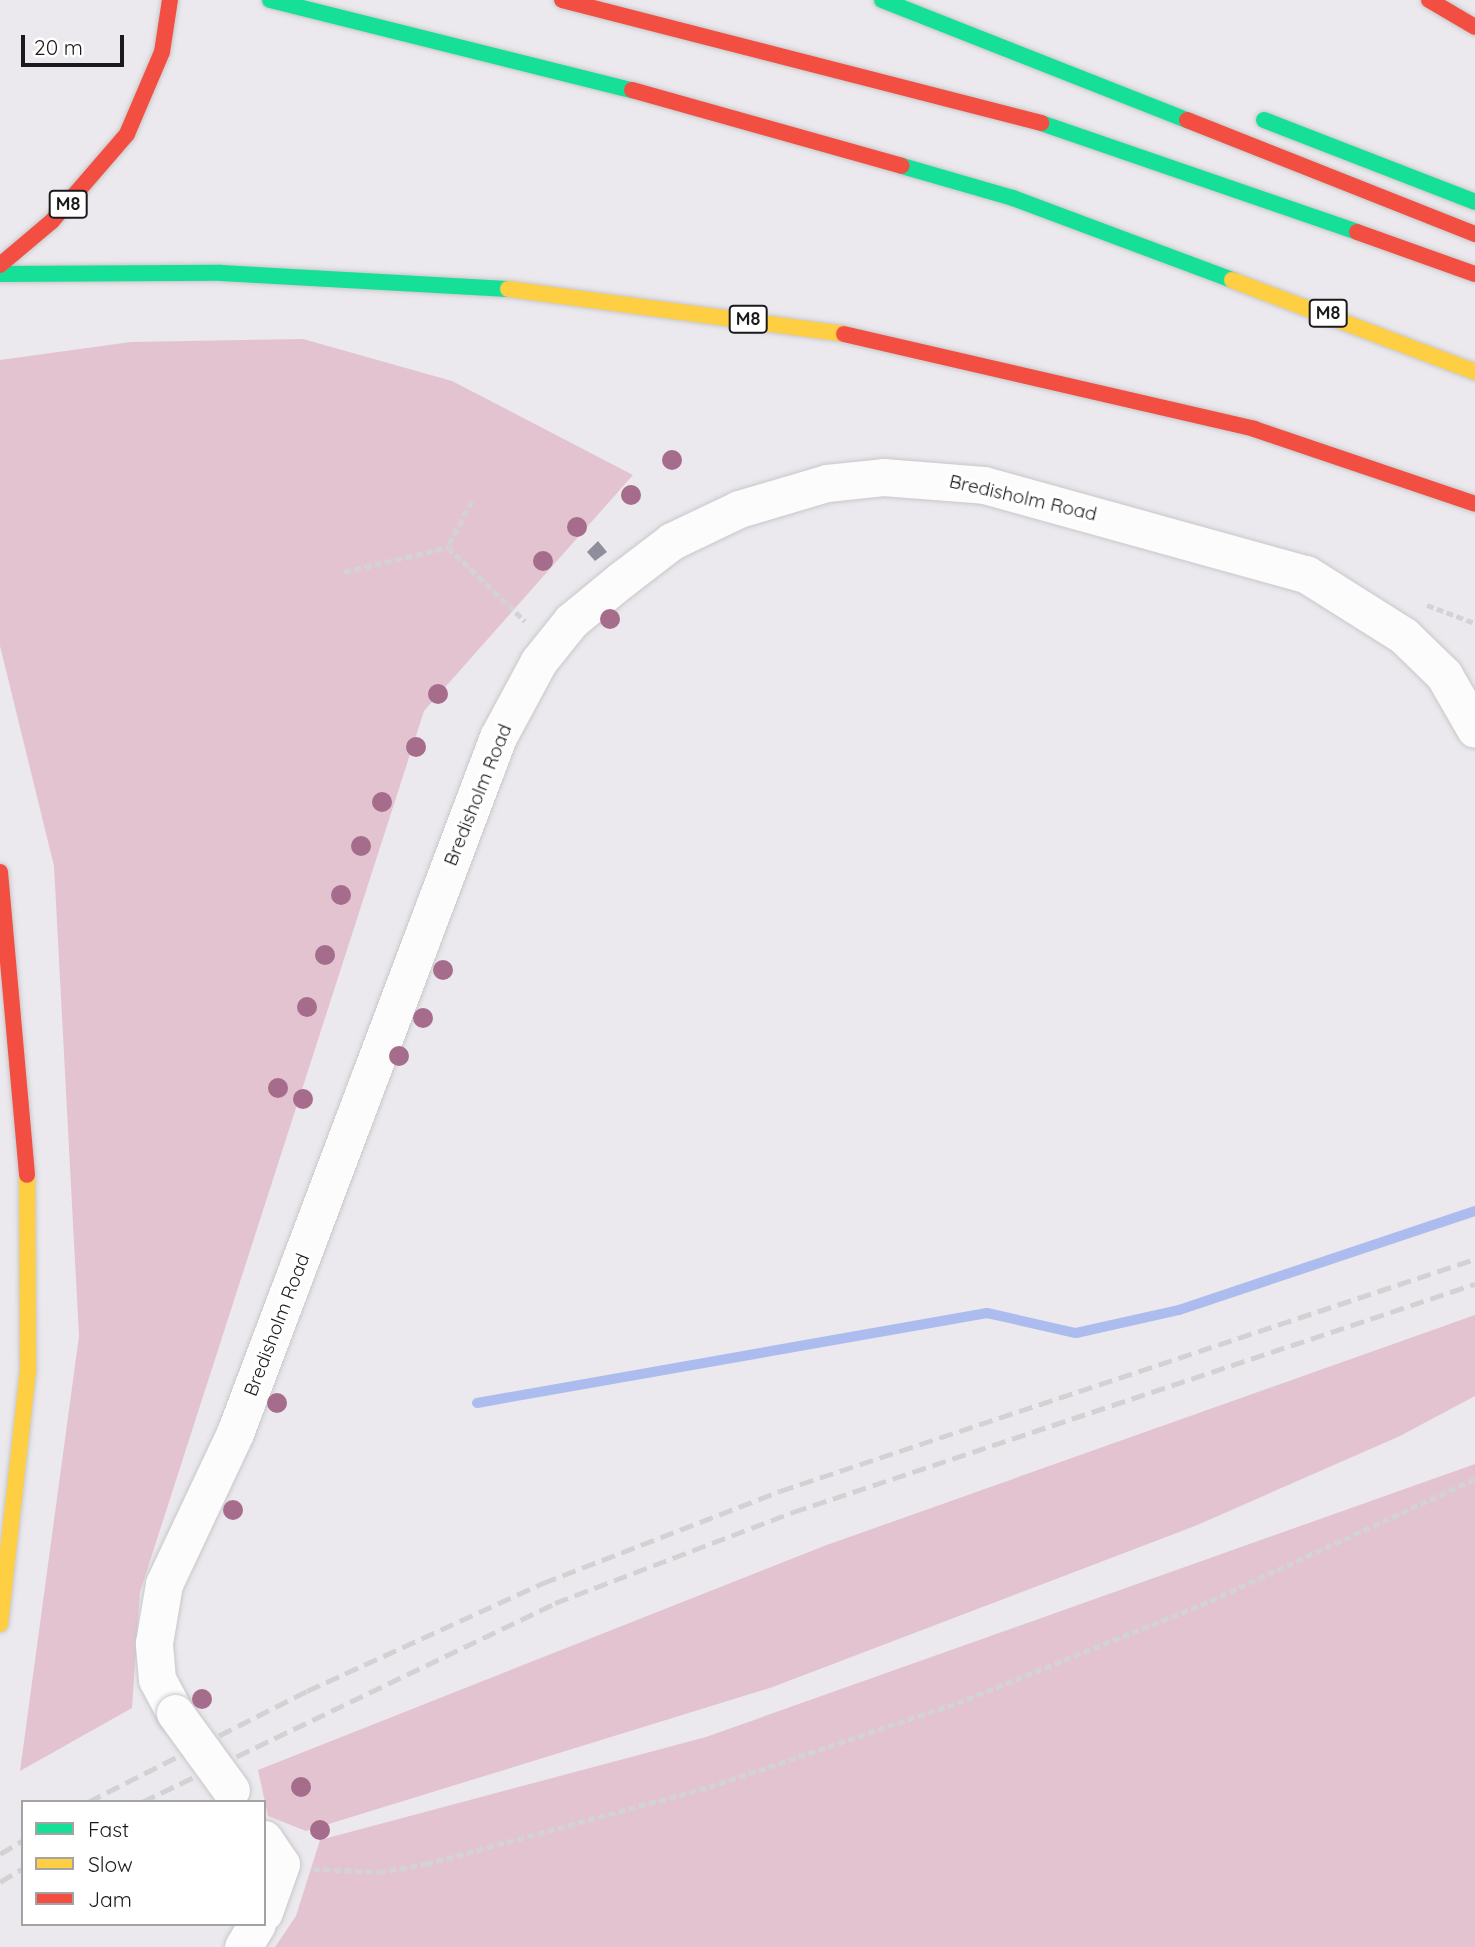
<!DOCTYPE html>
<html>
<head>
<meta charset="utf-8">
<style>
	body { margin:0 }
	#map { position:relative; width:1475px; height:1947px; overflow:hidden; background:#ebe9ed; font-family:Quicksand,sans-serif }
	div>[style] { position:absolute }
	.green>* { inset:0; background:#e4c3d0 }
	.stream>* { height:10px; margin:-5px; padding:0 5px; transform-origin:5px; border-radius:5px; background:#adbcee }
	.building>* { inset:0; background:#918e9c }
	.path>* { height:4.5px; margin-top:-2.25px; transform-origin:0; background:repeating-linear-gradient(90deg,#d3d2d4 0 7px,transparent 0 10.5px) }
	.roads { filter:drop-shadow(0 0 2px #c8c7ca) drop-shadow(0 0 2px #c8c7ca) }
	.street>* { height:37px; margin:-18.5px; padding:0 18.5px; transform-origin:18.5px; border-radius:18.5px; background:#fcfcfc }
	.fast>* { height:16px; margin:-8px; padding:0 8px; transform-origin:8px; border-radius:8px; background:#16e098 }
	.slow>* { height:16px; margin:-8px; padding:0 8px; transform-origin:8px; border-radius:8px; background:#ffcf43 }
	.jam>* { height:16px; margin:-8px; padding:0 8px; transform-origin:8px; border-radius:8px; background:#f24e42 }
	.rail>* { height:5px; margin-top:-2.5px; transform-origin:0; background:repeating-linear-gradient(90deg,#d2d2d3 0 14px,transparent 0 21px) }
	.bridges { filter:drop-shadow(0 0 2px #c8c7ca) drop-shadow(0 0 2px #c8c7ca) }
	.street-bridge>* { height:37px; margin:-18.5px; padding:0 18.5px; transform-origin:18.5px; border-radius:18.5px; background:#fcfcfc }
	.trees>* { width:20px; height:20px; margin:-10px; border-radius:50%; background:#a56d8b }
	span { translate:-50% -50%; white-space:nowrap; text-align:center; line-height:1.15; -webkit-text-stroke:7px #fff; paint-order:stroke }
	.shield-label span { padding:2px 5px; background:#fff; border:2px solid; border-radius:5px; -webkit-text-stroke-width:0 }
	.shield-label { font-size:18px; color:#1b191c; font-weight:700 }
	.street-label { font-size:19px; color:#1b191c }
	.legend { position:absolute; left:21px; top:1800px; width:245px; height:126px; box-sizing:border-box; background:#fff; border:2px solid #a4a3a4; margin:0; padding:9px 12px; list-style:none; font-size:21px; color:#1b191c }
	.legend li { display:flex; align-items:center; gap:14px; height:35px }
	.legend b { width:35px; border:2px solid #a4a3a4 }
	.scale { position:absolute; left:21px; top:35px; width:103px; height:32px; box-sizing:border-box; border:4px solid #1b191c; border-top:0; padding-left:9px; font-size:21px; line-height:24px; white-space:nowrap; color:#1b191c; -webkit-text-stroke:5px #fff; paint-order:stroke }
</style>
</head>
<body>
<div id="map">
	<div class="green">
		<i style="clip-path:polygon(303px 339px,452px 381px,633px 475px,424px 711px,140px 1592px,132px 1708px,20px 1771px,79px 1336px,54px 866px,0 646px,0 360px,131px 342px)"></i>
		<i style="clip-path:polygon(1475px 1315px,1475px 1396px,1400px 1436px,1195px 1526px,770px 1688px,306px 1831px,268px 1816px,258px 1770px,824px 1546px)"></i>
		<i style="clip-path:polygon(1475px 1464px,1475px 1947px,275px 1947px,296px 1916px,320px 1840px,706px 1737px)"></i>
	</div>
	<div class="stream">
		<i style="left:477px;top:1403px;width:518px;rotate:-10.01deg"></i>
		<i style="left:987px;top:1313px;width:91px;rotate:12.7deg"></i>
		<i style="left:1076px;top:1333px;width:106px;rotate:-12.6deg"></i>
		<i style="left:1179px;top:1310px;width:312px;rotate:-18.5deg"></i>
	</div>
	<div class="building">
		<i style="clip-path:polygon(598px 541px,607px 552px,595px 561px,587px 552px)"></i>
	</div>
	<div class="path">
		<i style="left:472px;top:501px;width:52px;rotate:117.6deg"></i>
		<i style="left:448px;top:547px;width:107px;rotate:43.9deg"></i>
		<i style="left:344px;top:572px;width:107px;rotate:-13.5deg"></i>
		<i style="left:1427px;top:605px;width:51px;rotate:20.6deg"></i>
		<i style="left:313px;top:1869px;width:66px;rotate:2.6deg"></i>
		<i style="left:379px;top:1872px;width:48px;rotate:-9.7deg"></i>
		<i style="left:426px;top:1864px;width:293px;rotate:-15.2deg"></i>
		<i style="left:709px;top:1787px;width:262px;rotate:-18.7deg"></i>
		<i style="left:957px;top:1703px;width:263px;rotate:-21.9deg"></i>
		<i style="left:1201px;top:1605px;width:302px;rotate:-24.7deg"></i>
	</div>
	<div class="roads">
		<div class="street">
			<i style="left:175px;top:1713px;width:38px;rotate:-118deg"></i>
			<i style="left:157px;top:1679px;width:36px;rotate:-95deg"></i>
			<i style="left:154px;top:1643px;width:60px;rotate:-80.4deg"></i>
			<i style="left:164px;top:1584px;width:167px;rotate:-64.8deg"></i>
			<i style="left:235px;top:1433px;width:744px;rotate:-69.3deg"></i>
			<i style="left:498px;top:737px;width:86px;rotate:-61.7deg"></i>
			<i style="left:539px;top:661px;width:51px;rotate:-51.3deg"></i>
			<i style="left:571px;top:621px;width:65px;rotate:-39.4deg"></i>
			<i style="left:621px;top:580px;width:64px;rotate:-37.4deg"></i>
			<i style="left:672px;top:541px;width:74px;rotate:-25.5deg"></i>
			<i style="left:739px;top:509px;width:92px;rotate:-16.5deg"></i>
			<i style="left:827px;top:483px;width:56px;rotate:-6.1deg"></i>
			<i style="left:883px;top:477px;width:101px;rotate:4.5deg"></i>
			<i style="left:984px;top:485px;width:334px;rotate:15.5deg"></i>
			<i style="left:1306px;top:574px;width:116px;rotate:32.3deg"></i>
			<i style="left:1404px;top:636px;width:56px;rotate:44.3deg"></i>
			<i style="left:1444px;top:675px;width:62px;rotate:60.1deg"></i>
			<i style="left:264px;top:1839px;width:30px;rotate:56deg"></i>
			<i style="left:281px;top:1864px;width:51px;rotate:109.5deg"></i>
			<i style="left:243px;top:1947px;width:27px;rotate:-59deg"></i>
		</div>
		<div class="fast">
			<i style="left:270px;top:0;width:373px;rotate:14deg"></i>
			<i style="left:882px;top:0;width:328px;rotate:21.5deg"></i>
			<i style="left:1264px;top:120px;width:226px;rotate:21.2deg"></i>
			<i style="left:1041px;top:123px;width:334px;rotate:19deg"></i>
			<i style="left:902px;top:166px;width:116px;rotate:16.1deg"></i>
			<i style="left:1013px;top:198px;width:234px;rotate:20.5deg"></i>
			<i style="left:0;top:274px;width:221px;rotate:-0.3deg"></i>
			<i style="left:221px;top:273px;width:287px;rotate:3.2deg"></i>
		</div>
		<div class="slow">
			<i style="left:1232px;top:280px;width:260px;rotate:20.7deg"></i>
			<i style="left:508px;top:289px;width:339px;rotate:7.6deg"></i>
			<i style="left:0;top:1624px;width:256px;rotate:-83.7deg"></i>
			<i style="left:28px;top:1370px;width:195px;rotate:-90.3deg"></i>
		</div>
		<div class="jam">
			<i style="left:562px;top:0;width:495px;rotate:14.4deg"></i>
			<i style="left:1429px;top:0;width:53px;rotate:30.4deg"></i>
			<i style="left:632px;top:90px;width:280px;rotate:15.7deg"></i>
			<i style="left:1187px;top:120px;width:310px;rotate:21.6deg"></i>
			<i style="left:1357px;top:232px;width:125px;rotate:19.6deg"></i>
			<i style="left:0;top:265px;width:68px;rotate:-40.2deg"></i>
			<i style="left:52px;top:221px;width:115px;rotate:-49.2deg"></i>
			<i style="left:127px;top:134px;width:89px;rotate:-66.9deg"></i>
			<i style="left:162px;top:52px;width:53px;rotate:-81.3deg"></i>
			<i style="left:844px;top:334px;width:421px;rotate:13deg"></i>
			<i style="left:1254px;top:429px;width:233px;rotate:18.7deg"></i>
			<i style="left:0;top:872px;width:304px;rotate:84.9deg"></i>
		</div>
	</div>
	<div class="rail">
		<i style="left:88px;top:1802px;width:246px;rotate:-26.9deg"></i>
		<i style="left:307px;top:1691px;width:260px;rotate:-24.6deg"></i>
		<i style="left:543px;top:1583px;width:254px;rotate:-21.2deg"></i>
		<i style="left:780px;top:1491px;width:733px;rotate:-18.46deg"></i>
		<i style="left:142px;top:1802px;width:458px;rotate:-25.7deg"></i>
		<i style="left:555px;top:1603px;width:255px;rotate:-20.9deg"></i>
		<i style="left:793px;top:1512px;width:719px;rotate:-18.49deg"></i>
		<i style="left:0;top:1854px;width:27px;rotate:-31deg"></i>
		<i style="left:0;top:1882px;width:27px;rotate:-31deg"></i>
	</div>
	<div class="bridges">
		<div class="street-bridge">
			<i style="left:175px;top:1713px;width:95px;rotate:54deg"></i>
		</div>
	</div>
	<div class="trees">
		<i style="left:672px;top:460px"></i>
		<i style="left:631px;top:495px"></i>
		<i style="left:577px;top:527px"></i>
		<i style="left:543px;top:561px"></i>
		<i style="left:610px;top:619px"></i>
		<i style="left:438px;top:694px"></i>
		<i style="left:416px;top:747px"></i>
		<i style="left:382px;top:802px"></i>
		<i style="left:361px;top:846px"></i>
		<i style="left:341px;top:895px"></i>
		<i style="left:325px;top:955px"></i>
		<i style="left:443px;top:970px"></i>
		<i style="left:307px;top:1007px"></i>
		<i style="left:423px;top:1018px"></i>
		<i style="left:399px;top:1056px"></i>
		<i style="left:278px;top:1088px"></i>
		<i style="left:303px;top:1099px"></i>
		<i style="left:277px;top:1403px"></i>
		<i style="left:233px;top:1510px"></i>
		<i style="left:202px;top:1699px"></i>
		<i style="left:301px;top:1787px"></i>
		<i style="left:320px;top:1830px"></i>
	</div>
	<div class="shield-label">
		<span style="left:68px;top:204px">M8</span>
		<span style="left:1328px;top:313px">M8</span>
		<span style="left:748px;top:319px">M8</span>
	</div>
	<div class="street-label">
		<span style="left:1023px;top:498px;rotate:13deg">Bredisholm Road</span>
		<span style="left:478px;top:795px;rotate:-68deg">Bredisholm Road</span>
		<span style="left:277px;top:1325px;rotate:-69deg">Bredisholm Road</span>
	</div>
	<ul class="legend">
	<li><b style="height:9px;background:#16e098"></b>Fast</li>
	<li><b style="height:9px;background:#ffcf43"></b>Slow</li>
	<li><b style="height:9px;background:#f24e42"></b>Jam</li>
	</ul>
	<div class="scale">20 m</div>
</div>
</body>
</html>
